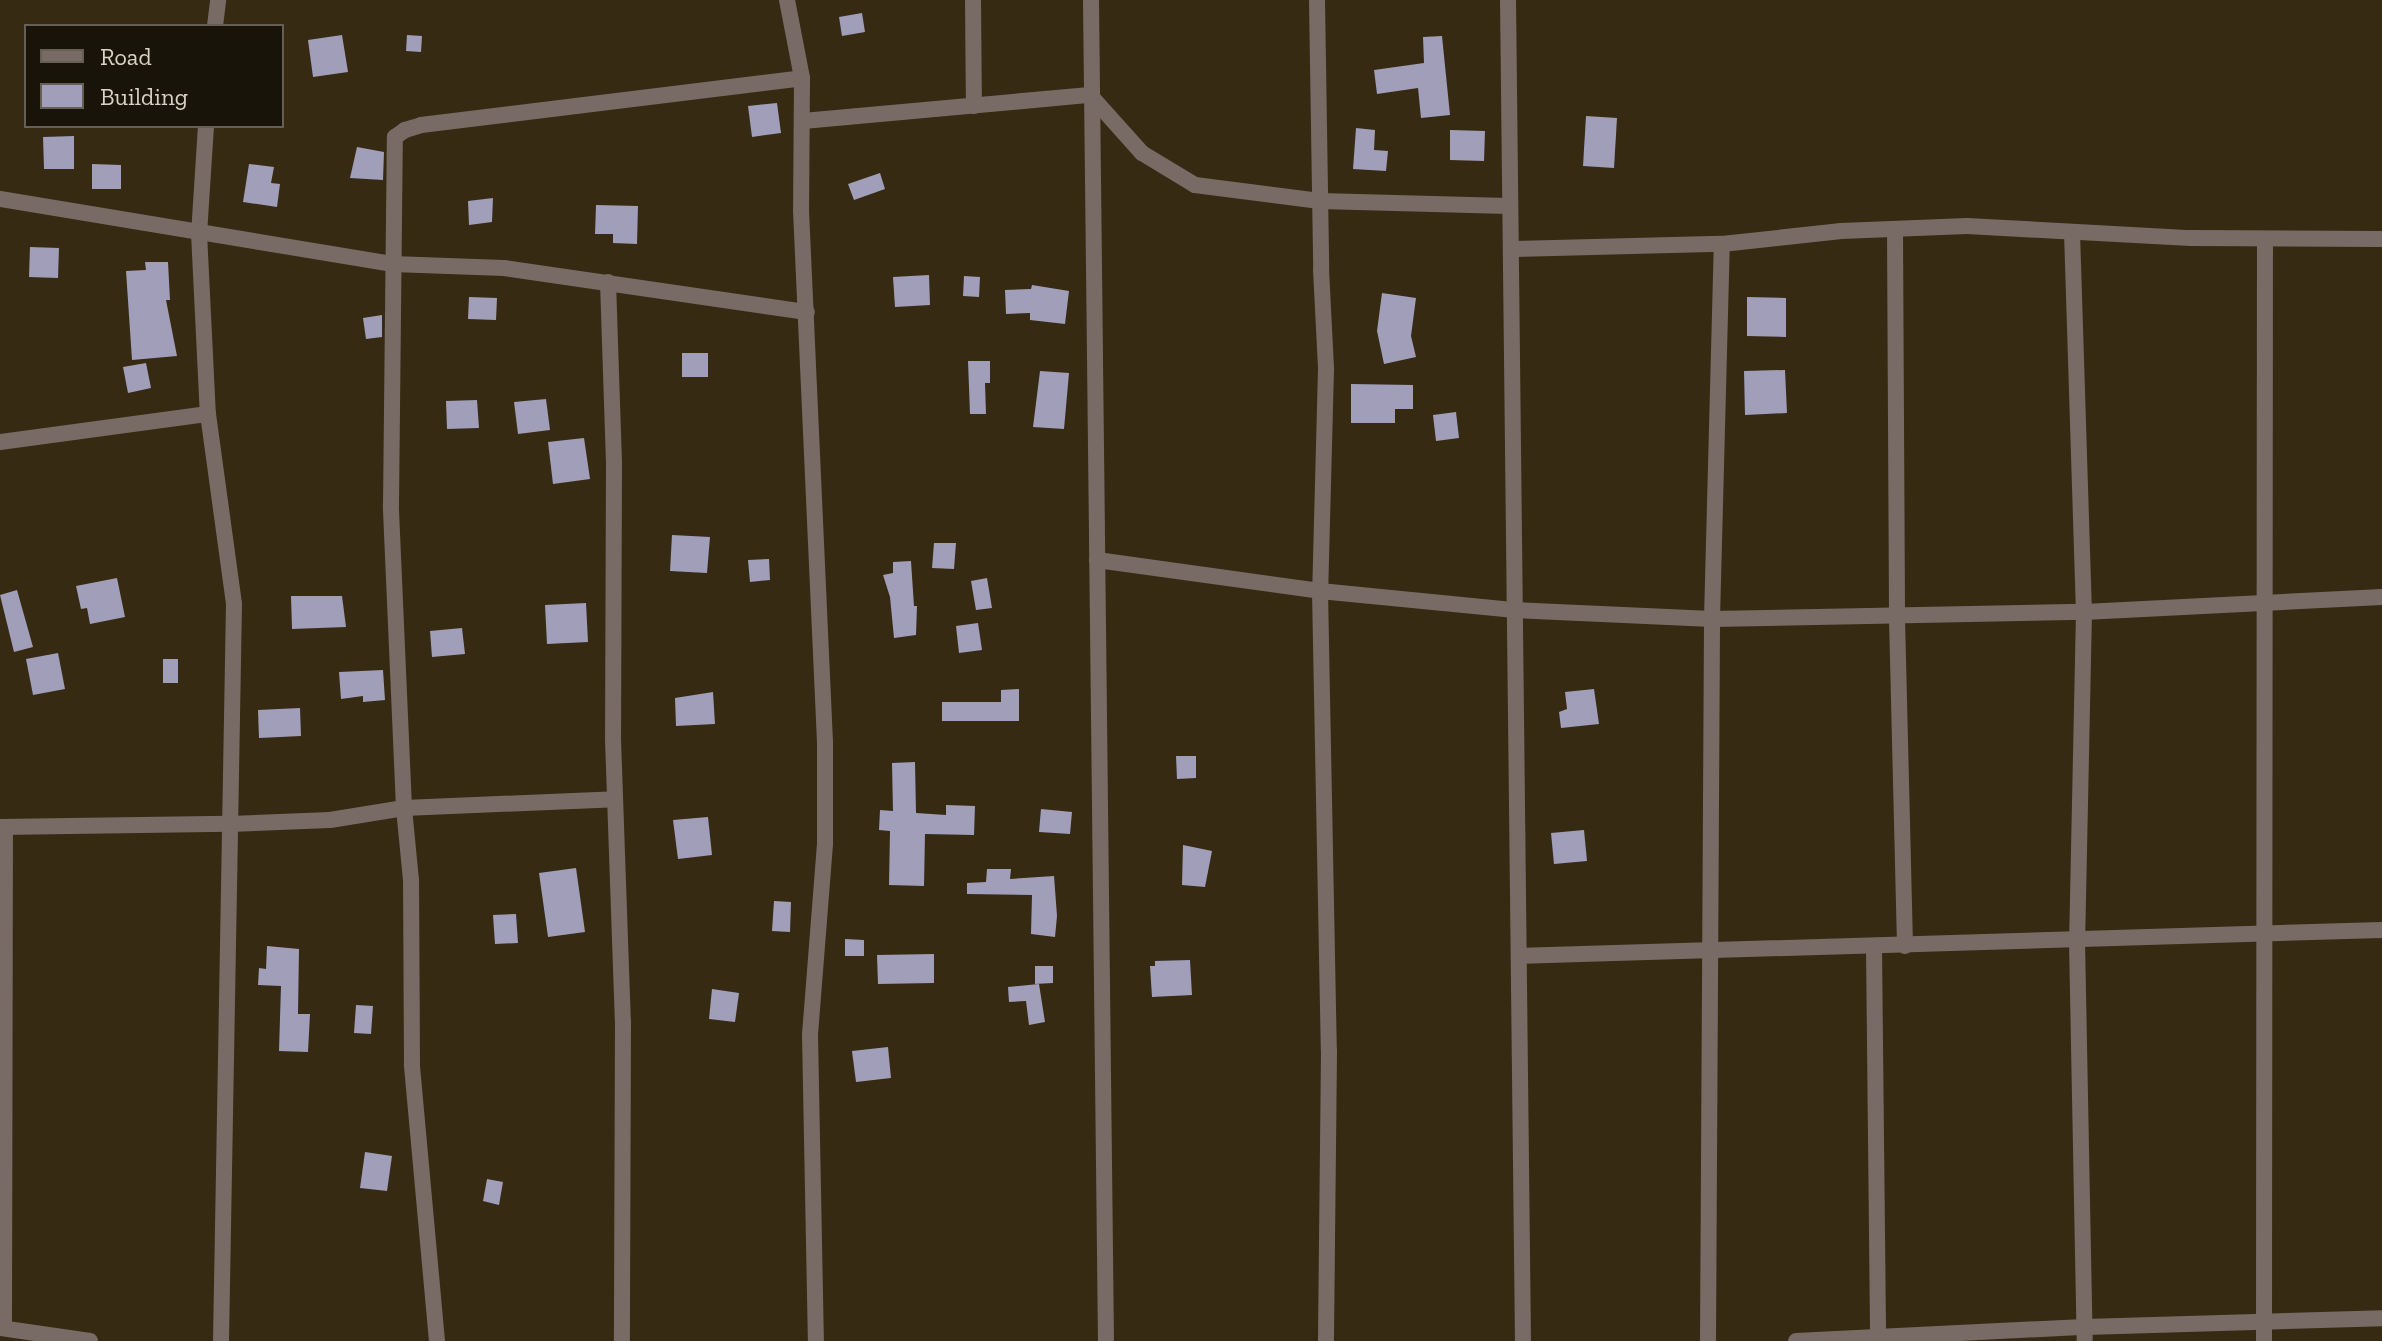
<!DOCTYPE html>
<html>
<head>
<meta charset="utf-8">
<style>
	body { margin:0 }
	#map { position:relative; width:2382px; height:1341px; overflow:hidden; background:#372a13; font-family:"Zilla Slab",serif }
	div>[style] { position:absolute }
	.building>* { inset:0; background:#a19eba }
	.minor>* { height:16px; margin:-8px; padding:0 8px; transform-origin:8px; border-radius:8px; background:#786b65 }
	span { translate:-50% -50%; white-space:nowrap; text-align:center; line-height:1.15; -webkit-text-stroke:8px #19140a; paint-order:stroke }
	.legend { position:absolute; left:24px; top:24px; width:260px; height:104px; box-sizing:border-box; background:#19140a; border:2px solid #666054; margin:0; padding:10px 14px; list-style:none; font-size:24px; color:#dad2c4 }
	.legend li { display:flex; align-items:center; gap:16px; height:40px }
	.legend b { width:40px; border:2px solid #666054 }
</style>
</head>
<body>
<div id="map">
	<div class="building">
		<i style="clip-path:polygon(862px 13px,865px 32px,842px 36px,839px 17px)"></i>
		<i style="clip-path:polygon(342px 35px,348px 72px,313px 77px,308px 40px)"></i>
		<i style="clip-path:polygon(407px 35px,422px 36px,421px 52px,406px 51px)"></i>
		<i style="clip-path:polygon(1442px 36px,1450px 115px,1421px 118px,1418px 88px,1377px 94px,1374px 70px,1424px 63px,1423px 37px)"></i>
		<i style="clip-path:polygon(777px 103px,781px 133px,752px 137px,748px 106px)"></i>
		<i style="clip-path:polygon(1586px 116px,1617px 118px,1614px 168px,1583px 166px)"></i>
		<i style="clip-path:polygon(1356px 128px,1375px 130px,1374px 150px,1388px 151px,1386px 171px,1353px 169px)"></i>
		<i style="clip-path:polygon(1450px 130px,1485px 131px,1484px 161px,1450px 160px)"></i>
		<i style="clip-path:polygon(74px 136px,74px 169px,44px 169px,43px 137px)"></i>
		<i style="clip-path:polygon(357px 147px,384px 152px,383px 180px,350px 178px)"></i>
		<i style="clip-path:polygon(92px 164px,121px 165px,121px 189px,92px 189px)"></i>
		<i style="clip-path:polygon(249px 164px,274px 167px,271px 183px,280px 184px,277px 207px,243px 202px)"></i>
		<i style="clip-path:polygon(880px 173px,885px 189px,854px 200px,848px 184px)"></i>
		<i style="clip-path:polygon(493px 198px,492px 222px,469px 225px,468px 201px)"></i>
		<i style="clip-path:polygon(596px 205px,638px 206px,637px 244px,613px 243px,613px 234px,595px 234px)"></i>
		<i style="clip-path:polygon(30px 247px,59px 248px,58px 278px,29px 277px)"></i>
		<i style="clip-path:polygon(145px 262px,168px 262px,170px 300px,166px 300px,177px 356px,132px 360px,126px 271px,146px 270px)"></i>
		<i style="clip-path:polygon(929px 275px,930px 305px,895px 307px,893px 277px)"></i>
		<i style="clip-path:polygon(964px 276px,980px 277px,979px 297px,963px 296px)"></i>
		<i style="clip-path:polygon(1032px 285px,1069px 291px,1065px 324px,1030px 320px,1030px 313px,1006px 314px,1005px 290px,1031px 289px)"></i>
		<i style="clip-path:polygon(1382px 293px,1416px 298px,1411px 336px,1416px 357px,1384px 364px,1377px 331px)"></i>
		<i style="clip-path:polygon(469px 297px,497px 298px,496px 320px,468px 319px)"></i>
		<i style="clip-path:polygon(1747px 297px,1786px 298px,1786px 337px,1747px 336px)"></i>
		<i style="clip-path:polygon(382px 315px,382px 337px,366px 339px,363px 318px)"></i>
		<i style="clip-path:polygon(682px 353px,708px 353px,708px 377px,682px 377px)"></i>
		<i style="clip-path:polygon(968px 361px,990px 361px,990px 383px,985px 383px,986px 414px,970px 414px)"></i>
		<i style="clip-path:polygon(146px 363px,151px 388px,128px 393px,123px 367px)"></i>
		<i style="clip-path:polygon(1785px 370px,1787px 413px,1745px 415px,1744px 371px)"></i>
		<i style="clip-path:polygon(1040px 371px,1069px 373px,1064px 429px,1033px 427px)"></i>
		<i style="clip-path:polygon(1351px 384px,1413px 385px,1413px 409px,1395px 409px,1395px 423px,1351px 423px)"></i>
		<i style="clip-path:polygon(546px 399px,550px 430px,518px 434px,514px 402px)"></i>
		<i style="clip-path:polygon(477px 400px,479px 428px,447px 429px,446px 401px)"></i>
		<i style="clip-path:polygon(1456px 412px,1459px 438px,1436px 441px,1433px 415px)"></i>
		<i style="clip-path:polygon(584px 438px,590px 479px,553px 484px,548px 442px)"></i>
		<i style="clip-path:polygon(672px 535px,710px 537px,707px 573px,670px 571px)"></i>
		<i style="clip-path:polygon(934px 543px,956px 543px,954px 569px,932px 568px)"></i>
		<i style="clip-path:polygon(769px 559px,770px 580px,750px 582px,748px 560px)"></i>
		<i style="clip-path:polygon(911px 561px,914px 606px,917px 606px,916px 635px,894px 638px,890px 597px,883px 575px,893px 573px,893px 562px)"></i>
		<i style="clip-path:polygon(117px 578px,125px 617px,90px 624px,87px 608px,81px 609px,76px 586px)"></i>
		<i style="clip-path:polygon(987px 578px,992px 608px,976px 610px,971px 581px)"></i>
		<i style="clip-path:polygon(17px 590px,33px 647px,14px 652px,0 595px)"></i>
		<i style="clip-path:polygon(291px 596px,342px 596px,346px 627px,292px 629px)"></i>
		<i style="clip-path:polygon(586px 603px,588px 642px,547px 644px,545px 605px)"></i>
		<i style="clip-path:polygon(978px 623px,982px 650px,959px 653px,956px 626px)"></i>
		<i style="clip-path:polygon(462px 628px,465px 654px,432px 657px,430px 631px)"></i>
		<i style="clip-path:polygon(58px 653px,65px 689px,33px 695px,26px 659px)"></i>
		<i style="clip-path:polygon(163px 659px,178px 659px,178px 683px,163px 683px)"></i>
		<i style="clip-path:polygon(383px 670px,385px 700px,363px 702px,363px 696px,341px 699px,339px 672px)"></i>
		<i style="clip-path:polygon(1019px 689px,1019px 721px,942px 721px,942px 702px,1001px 702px,1001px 690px)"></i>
		<i style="clip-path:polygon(1594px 689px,1599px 724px,1561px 728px,1559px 712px,1567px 709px,1565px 692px)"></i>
		<i style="clip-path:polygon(713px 692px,715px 724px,676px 726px,675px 698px)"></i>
		<i style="clip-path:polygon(300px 708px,301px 736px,259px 738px,258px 710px)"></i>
		<i style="clip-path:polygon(1176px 756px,1196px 756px,1196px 778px,1177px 779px)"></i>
		<i style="clip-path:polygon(915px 762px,916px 813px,946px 815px,946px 805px,975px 806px,974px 835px,925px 834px,924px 886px,889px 885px,890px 831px,879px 830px,880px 810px,893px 811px,892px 763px)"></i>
		<i style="clip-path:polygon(1041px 809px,1072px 812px,1070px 834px,1039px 832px)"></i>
		<i style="clip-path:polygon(708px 817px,712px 855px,678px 859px,673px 820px)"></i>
		<i style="clip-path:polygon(1584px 830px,1587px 861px,1554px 864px,1551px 833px)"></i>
		<i style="clip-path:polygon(1183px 845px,1212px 851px,1205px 887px,1182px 885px)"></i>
		<i style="clip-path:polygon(576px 868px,585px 932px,548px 937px,539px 873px)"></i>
		<i style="clip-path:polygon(987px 869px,1011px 869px,1010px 879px,1054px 876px,1057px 916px,1055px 937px,1031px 934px,1032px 895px,967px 894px,967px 883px,986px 882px)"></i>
		<i style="clip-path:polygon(774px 901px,791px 902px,790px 932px,772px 931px)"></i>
		<i style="clip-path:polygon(516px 914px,518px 943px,495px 944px,493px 915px)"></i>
		<i style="clip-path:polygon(845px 939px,864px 940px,864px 956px,845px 956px)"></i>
		<i style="clip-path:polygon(267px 946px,299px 949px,298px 1014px,310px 1014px,308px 1052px,279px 1051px,281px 986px,258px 985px,259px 968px,266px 969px)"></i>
		<i style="clip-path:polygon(934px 954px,934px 983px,878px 984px,877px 955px)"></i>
		<i style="clip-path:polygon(1190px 960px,1192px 995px,1152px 997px,1150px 966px,1155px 966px,1155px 961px)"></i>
		<i style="clip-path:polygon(1035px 966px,1053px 966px,1053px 983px,1035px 984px)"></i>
		<i style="clip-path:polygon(1039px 984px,1045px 1022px,1029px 1025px,1026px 1001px,1009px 1002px,1008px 987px)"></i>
		<i style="clip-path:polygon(712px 989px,739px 993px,735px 1022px,709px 1019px)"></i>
		<i style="clip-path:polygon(356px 1005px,373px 1006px,371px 1034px,354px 1033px)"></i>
		<i style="clip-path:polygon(888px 1047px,891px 1078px,856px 1082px,852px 1051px)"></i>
		<i style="clip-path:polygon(365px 1152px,392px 1156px,387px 1191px,360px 1188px)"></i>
		<i style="clip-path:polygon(487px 1179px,503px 1182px,499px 1205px,483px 1201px)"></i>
	</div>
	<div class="minor">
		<i style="left:787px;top:0;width:79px;rotate:79.1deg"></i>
		<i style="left:802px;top:78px;width:132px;rotate:90.4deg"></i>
		<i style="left:801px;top:210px;width:533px;rotate:87.42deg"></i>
		<i style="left:825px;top:742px;width:102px;rotate:90deg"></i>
		<i style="left:825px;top:844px;width:191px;rotate:94.5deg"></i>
		<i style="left:810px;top:1034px;width:307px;rotate:88.9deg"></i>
		<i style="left:973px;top:0;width:106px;rotate:89.5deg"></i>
		<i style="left:1091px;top:0;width:1341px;rotate:89.36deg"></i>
		<i style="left:1317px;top:0;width:269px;rotate:89.1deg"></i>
		<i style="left:1321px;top:269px;width:100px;rotate:87.1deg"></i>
		<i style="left:1326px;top:369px;width:222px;rotate:91.5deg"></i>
		<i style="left:1320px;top:591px;width:460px;rotate:88.9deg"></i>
		<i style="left:1329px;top:1051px;width:290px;rotate:90.6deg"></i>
		<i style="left:1508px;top:0;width:1341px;rotate:89.36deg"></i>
		<i style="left:215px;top:26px;width:26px;rotate:-83deg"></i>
		<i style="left:803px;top:121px;width:288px;rotate:-5.2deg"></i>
		<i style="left:1090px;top:95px;width:78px;rotate:48.1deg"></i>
		<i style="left:1142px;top:153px;width:62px;rotate:31.1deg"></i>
		<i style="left:1195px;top:185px;width:126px;rotate:7.3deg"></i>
		<i style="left:1320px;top:201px;width:188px;rotate:1.5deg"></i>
		<i style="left:206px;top:126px;width:107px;rotate:93.7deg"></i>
		<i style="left:199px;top:233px;width:181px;rotate:87.2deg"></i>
		<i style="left:208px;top:414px;width:192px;rotate:82.2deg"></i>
		<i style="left:234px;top:604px;width:737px;rotate:91.01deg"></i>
		<i style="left:0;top:199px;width:397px;rotate:9.4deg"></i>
		<i style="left:392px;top:264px;width:112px;rotate:2deg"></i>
		<i style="left:504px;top:268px;width:306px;rotate:8.3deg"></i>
		<i style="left:1895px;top:229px;width:389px;rotate:89.7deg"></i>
		<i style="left:1897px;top:618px;width:328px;rotate:88.6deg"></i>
		<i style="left:2072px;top:232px;width:380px;rotate:88.2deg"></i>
		<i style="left:2084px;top:612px;width:328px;rotate:91.2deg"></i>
		<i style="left:2077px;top:940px;width:401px;rotate:88.9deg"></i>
		<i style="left:1511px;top:249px;width:211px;rotate:-1.4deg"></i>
		<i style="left:1722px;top:244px;width:120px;rotate:-6.2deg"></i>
		<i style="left:1841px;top:231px;width:126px;rotate:-2.3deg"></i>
		<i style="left:1967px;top:226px;width:224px;rotate:3.1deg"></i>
		<i style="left:2191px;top:238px;width:191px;rotate:0.3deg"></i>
		<i style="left:608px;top:282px;width:180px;rotate:88.1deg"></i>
		<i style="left:614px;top:462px;width:277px;rotate:90.2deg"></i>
		<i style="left:613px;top:739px;width:283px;rotate:88deg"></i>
		<i style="left:623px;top:1022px;width:319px;rotate:90.2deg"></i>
		<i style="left:0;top:442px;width:210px;rotate:-7.7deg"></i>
		<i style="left:1097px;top:560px;width:225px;rotate:7.9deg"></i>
		<i style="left:1320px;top:591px;width:196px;rotate:5.6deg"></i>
		<i style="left:1515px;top:610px;width:197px;rotate:2.6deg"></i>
		<i style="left:1712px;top:619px;width:372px;rotate:-1.1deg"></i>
		<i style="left:2084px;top:612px;width:298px;rotate:-2.9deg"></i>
		<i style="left:0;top:827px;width:229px;rotate:-0.8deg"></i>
		<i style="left:229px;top:824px;width:101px;rotate:-2.3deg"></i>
		<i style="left:330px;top:820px;width:75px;rotate:-9.2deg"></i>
		<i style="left:404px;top:808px;width:211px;rotate:-2.4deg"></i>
		<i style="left:1874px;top:947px;width:394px;rotate:89.4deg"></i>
		<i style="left:1519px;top:956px;width:863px;rotate:-1.73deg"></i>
		<i style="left:0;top:1328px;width:91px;rotate:8.2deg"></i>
		<i style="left:4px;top:1328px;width:501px;rotate:-89.89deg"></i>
		<i style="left:437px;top:1341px;width:278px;rotate:-95.2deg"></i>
		<i style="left:412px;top:1064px;width:184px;rotate:-90.3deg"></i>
		<i style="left:411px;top:880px;width:72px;rotate:-95.6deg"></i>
		<i style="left:404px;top:808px;width:303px;rotate:-92.5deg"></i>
		<i style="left:391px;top:505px;width:368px;rotate:-89.4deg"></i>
		<i style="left:395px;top:137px;width:12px;rotate:-35deg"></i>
		<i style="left:405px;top:130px;width:17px;rotate:-17deg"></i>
		<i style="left:421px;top:125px;width:384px;rotate:-7deg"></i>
		<i style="left:1708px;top:1341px;width:722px;rotate:-89.68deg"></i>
		<i style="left:1712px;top:619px;width:375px;rotate:-88.5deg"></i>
		<i style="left:1796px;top:1341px;width:289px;rotate:-2.8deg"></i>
		<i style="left:2085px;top:1327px;width:297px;rotate:-1.7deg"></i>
		<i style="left:2264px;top:1341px;width:1102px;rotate:-89.95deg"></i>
	</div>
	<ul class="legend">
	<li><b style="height:10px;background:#786b65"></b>Road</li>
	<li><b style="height:22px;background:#a19eba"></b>Building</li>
	</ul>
</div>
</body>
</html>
